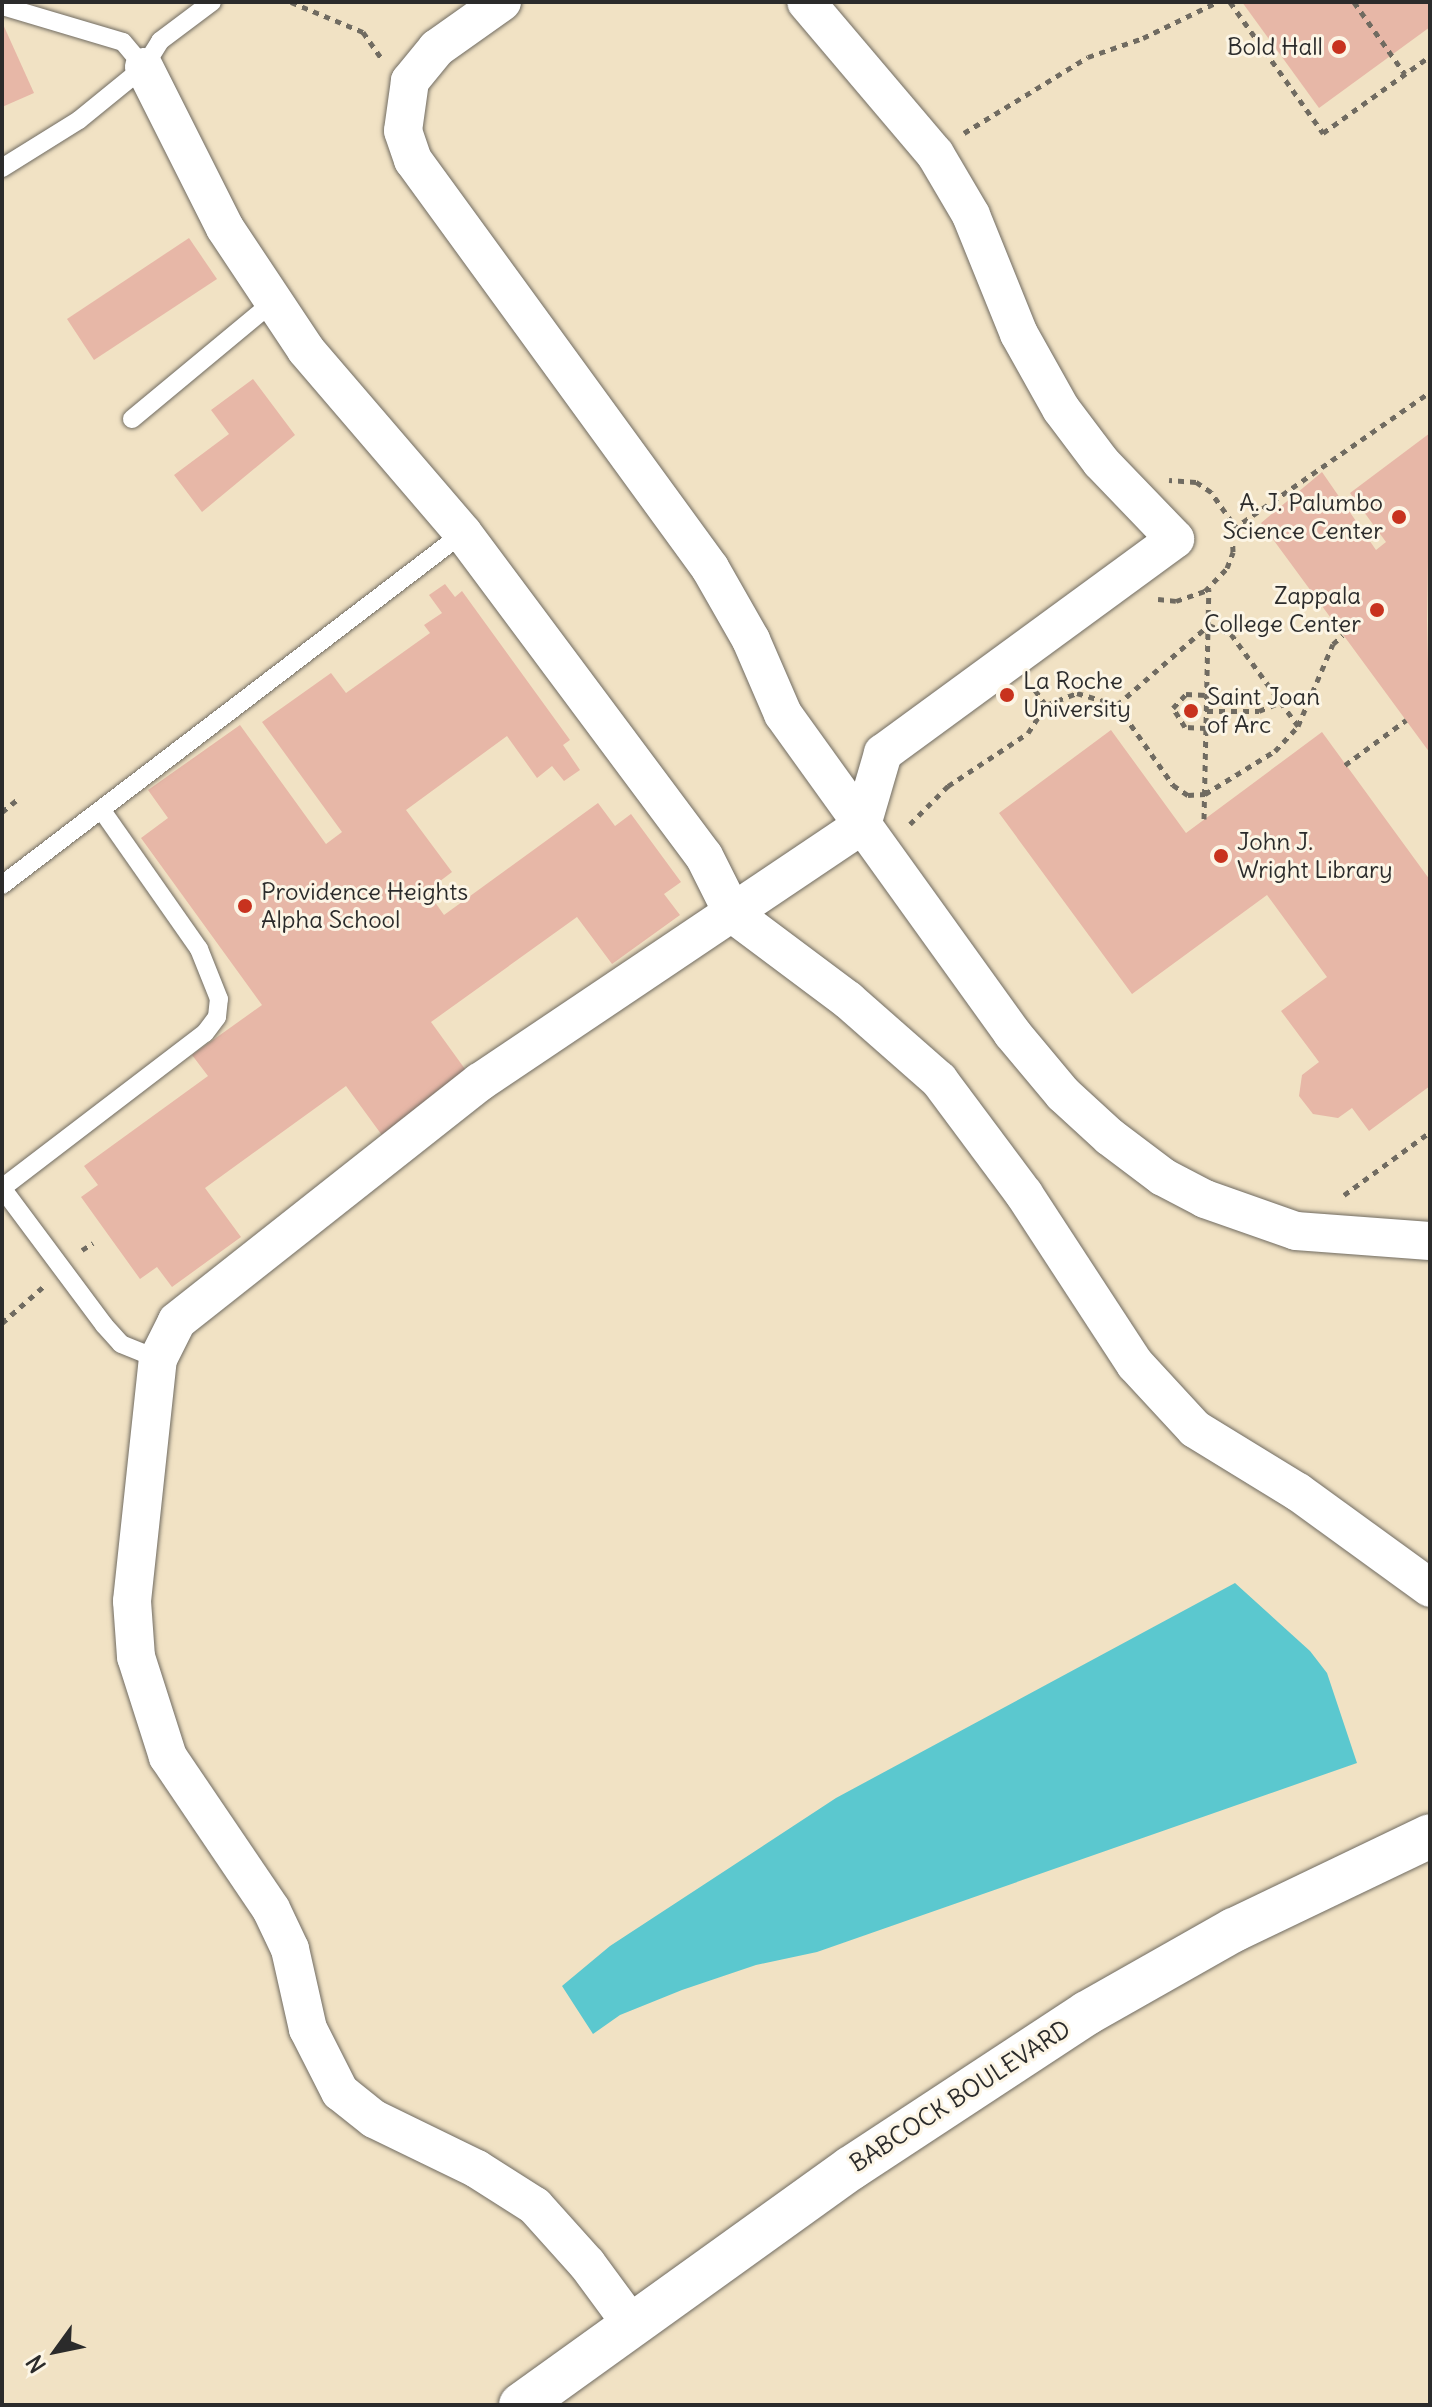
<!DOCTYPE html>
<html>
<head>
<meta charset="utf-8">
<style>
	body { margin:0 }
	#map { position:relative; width:1432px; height:2407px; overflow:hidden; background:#f1e2c4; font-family:Delius,sans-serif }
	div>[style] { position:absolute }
	.water>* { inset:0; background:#5bc8cf }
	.building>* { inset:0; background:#e7b7a7 }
	.path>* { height:5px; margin-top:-2.5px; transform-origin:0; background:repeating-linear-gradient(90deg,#706b61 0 6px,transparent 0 12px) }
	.roads { filter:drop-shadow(0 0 2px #706b61) drop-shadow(0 0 2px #706b61) }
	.service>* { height:18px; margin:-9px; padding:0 9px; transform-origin:9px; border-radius:9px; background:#fff }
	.minor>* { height:38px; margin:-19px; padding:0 19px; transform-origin:19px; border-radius:19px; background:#fff }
	.secondary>* { height:44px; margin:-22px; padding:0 22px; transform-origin:22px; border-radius:22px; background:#fff }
	.dots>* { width:22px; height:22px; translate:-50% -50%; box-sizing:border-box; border:4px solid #fcf5e5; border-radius:50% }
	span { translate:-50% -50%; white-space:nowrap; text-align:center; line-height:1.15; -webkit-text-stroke:6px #fcf5e5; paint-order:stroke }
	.poi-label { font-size:24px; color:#2b2b2b }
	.right { translate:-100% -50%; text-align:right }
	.left { translate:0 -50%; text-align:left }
	.street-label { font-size:24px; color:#2b2b2b }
	.frame { position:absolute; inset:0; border:4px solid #2b2b2b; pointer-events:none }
	.north { position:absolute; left:16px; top:2311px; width:80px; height:80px; -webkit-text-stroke:6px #fcf5e5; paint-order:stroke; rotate:237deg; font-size:22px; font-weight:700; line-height:32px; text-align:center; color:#2b2b2b }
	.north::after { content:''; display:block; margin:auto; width:28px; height:36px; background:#2b2b2b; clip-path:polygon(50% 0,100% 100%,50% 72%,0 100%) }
</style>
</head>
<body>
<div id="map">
	<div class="water">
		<i style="clip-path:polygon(1235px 1583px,1310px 1651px,1327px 1673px,1357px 1763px,817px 1952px,756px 1965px,682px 1990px,620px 2015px,593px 2034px,562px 1986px,610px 1946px,836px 1798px)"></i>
	</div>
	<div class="building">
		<i style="clip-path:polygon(1242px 2px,1430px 2px,1430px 27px,1319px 108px)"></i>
		<i style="clip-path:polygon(2px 22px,34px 93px,2px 107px)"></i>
		<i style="clip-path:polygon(189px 238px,217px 279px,94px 360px,67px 319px)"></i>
		<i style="clip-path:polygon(253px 379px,295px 435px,202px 512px,174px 475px,229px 434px,211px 410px)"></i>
		<i style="clip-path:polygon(1430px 433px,1427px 620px,1430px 753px,1261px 523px,1322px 472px,1376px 550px,1386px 542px,1350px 493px)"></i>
		<i style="clip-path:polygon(445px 584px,455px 597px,462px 591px,570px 740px,563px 745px,580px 770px,564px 781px,552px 766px,537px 778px,507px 736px,406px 810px,452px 872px,427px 891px,444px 915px,598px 803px,615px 826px,631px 814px,681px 882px,664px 894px,680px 915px,612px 964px,577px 917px,431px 1022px,470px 1076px,384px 1138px,346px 1086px,205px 1188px,241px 1237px,172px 1287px,157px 1267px,140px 1279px,81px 1197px,98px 1185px,84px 1166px,208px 1076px,192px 1055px,262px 1005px,141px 838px,168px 818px,148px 790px,240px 725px,326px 844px,342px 832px,262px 722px,331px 673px,346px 693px,430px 633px,424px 625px,442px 613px,429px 595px)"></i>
		<i style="clip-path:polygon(1111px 730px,1186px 833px,1322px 732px,1430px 880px,1430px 1086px,1369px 1131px,1352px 1108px,1338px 1118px,1313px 1114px,1299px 1096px,1302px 1075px,1319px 1062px,1281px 1011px,1327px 977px,1267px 895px,1132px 994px,999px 813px)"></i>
	</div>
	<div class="path">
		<i style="left:291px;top:2px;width:78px;rotate:22.6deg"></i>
		<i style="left:363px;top:32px;width:33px;rotate:55deg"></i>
		<i style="left:1230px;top:2px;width:161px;rotate:54.6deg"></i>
		<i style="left:1323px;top:133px;width:132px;rotate:-35.7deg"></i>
		<i style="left:1354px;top:2px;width:88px;rotate:54.7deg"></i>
		<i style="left:964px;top:133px;width:145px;rotate:-31.5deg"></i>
		<i style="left:1088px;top:57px;width:58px;rotate:-19.1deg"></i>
		<i style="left:1143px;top:38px;width:82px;rotate:-25.9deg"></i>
		<i style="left:1233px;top:529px;width:240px;rotate:-34.8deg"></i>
		<i style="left:1158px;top:599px;width:18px;rotate:6deg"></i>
		<i style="left:1176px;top:601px;width:31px;rotate:-19deg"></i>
		<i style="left:1205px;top:591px;width:32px;rotate:-46deg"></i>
		<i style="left:1227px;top:568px;width:17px;rotate:-69deg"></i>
		<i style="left:1233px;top:552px;width:30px;rotate:-92deg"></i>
		<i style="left:1232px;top:522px;width:37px;rotate:-125deg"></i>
		<i style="left:1211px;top:492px;width:18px;rotate:-146deg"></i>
		<i style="left:1196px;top:482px;width:27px;rotate:-176deg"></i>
		<i style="left:1035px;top:690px;width:19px;rotate:54deg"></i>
		<i style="left:1117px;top:705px;width:98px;rotate:55deg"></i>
		<i style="left:1173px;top:785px;width:18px;rotate:34deg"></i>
		<i style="left:1188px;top:795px;width:17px;rotate:-3deg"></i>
		<i style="left:1205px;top:794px;width:82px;rotate:-31.6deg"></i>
		<i style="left:1275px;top:751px;width:34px;rotate:-47deg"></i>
		<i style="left:1298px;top:726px;width:89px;rotate:-66.9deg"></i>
		<i style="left:1333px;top:644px;width:13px;rotate:-42deg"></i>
		<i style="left:1207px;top:711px;width:52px"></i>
		<i style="left:1259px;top:711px;width:24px;rotate:-22deg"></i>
		<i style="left:1206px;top:728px;width:21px;rotate:-177deg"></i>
		<i style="left:1185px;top:727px;width:22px;rotate:-122deg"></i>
		<i style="left:1173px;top:708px;width:19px;rotate:-47deg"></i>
		<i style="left:1186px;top:694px;width:21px;rotate:3deg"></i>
		<i style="left:1345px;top:765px;width:76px;rotate:-36.4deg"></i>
		<i style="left:2px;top:812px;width:19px;rotate:-39deg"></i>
		<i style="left:1204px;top:819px;width:230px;rotate:-88.8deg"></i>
		<i style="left:910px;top:824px;width:54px;rotate:-45deg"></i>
		<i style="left:948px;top:786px;width:96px;rotate:-33.5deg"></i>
		<i style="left:1028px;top:733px;width:33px;rotate:-57deg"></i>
		<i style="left:1046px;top:705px;width:33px;rotate:-21deg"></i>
		<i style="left:1077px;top:693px;width:42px;rotate:16.7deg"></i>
		<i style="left:1117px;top:705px;width:122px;rotate:-41deg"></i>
		<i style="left:1209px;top:625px;width:24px;rotate:22deg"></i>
		<i style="left:1231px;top:634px;width:114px;rotate:53.9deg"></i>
		<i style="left:1344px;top:1195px;width:107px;rotate:-36.2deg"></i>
		<i style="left:82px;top:1250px;width:13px;rotate:-32deg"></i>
		<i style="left:2px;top:1323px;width:55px;rotate:-41.3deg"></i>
	</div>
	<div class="roads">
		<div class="service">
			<i style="left:2px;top:6px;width:126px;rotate:16.6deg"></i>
			<i style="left:123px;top:42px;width:33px;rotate:50deg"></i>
			<i style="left:2px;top:168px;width:91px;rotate:-31.9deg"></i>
			<i style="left:79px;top:120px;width:84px;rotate:-39.2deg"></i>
			<i style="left:144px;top:67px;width:31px;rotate:-58deg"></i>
			<i style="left:160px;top:41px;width:65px;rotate:-36.9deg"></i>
			<i style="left:132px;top:419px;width:185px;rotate:-39.7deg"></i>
			<i style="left:2px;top:885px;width:580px;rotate:-37.36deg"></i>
			<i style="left:2px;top:1188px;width:255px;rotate:-37.4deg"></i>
			<i style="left:205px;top:1033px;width:20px;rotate:-53deg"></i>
			<i style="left:217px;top:1017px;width:18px;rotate:-84deg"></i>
			<i style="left:219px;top:999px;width:54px;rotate:-111.8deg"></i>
			<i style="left:199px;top:949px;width:167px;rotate:-125deg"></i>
			<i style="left:2px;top:1188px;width:171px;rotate:53.3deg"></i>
			<i style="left:104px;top:1325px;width:25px;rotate:48deg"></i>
			<i style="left:121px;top:1344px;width:40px;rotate:22deg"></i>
		</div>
		<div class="minor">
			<i style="left:502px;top:2px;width:80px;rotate:144.7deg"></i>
			<i style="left:437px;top:48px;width:43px;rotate:129.3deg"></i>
			<i style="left:410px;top:81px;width:50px;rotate:98deg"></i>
			<i style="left:403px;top:131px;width:31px;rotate:71deg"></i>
			<i style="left:413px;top:160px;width:505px;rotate:53.95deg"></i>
			<i style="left:710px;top:568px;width:83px;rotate:60.3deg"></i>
			<i style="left:751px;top:640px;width:81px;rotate:66.6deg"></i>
			<i style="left:783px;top:714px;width:393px;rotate:54.3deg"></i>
			<i style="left:1012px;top:1033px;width:80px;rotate:50.1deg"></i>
			<i style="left:1063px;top:1094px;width:64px;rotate:42.5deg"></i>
			<i style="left:1110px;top:1137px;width:66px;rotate:37deg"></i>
			<i style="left:1163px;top:1177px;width:47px;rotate:27.6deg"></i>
			<i style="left:1205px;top:1199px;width:96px;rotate:19.4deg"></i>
			<i style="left:1296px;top:1231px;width:134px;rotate:4.3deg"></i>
			<i style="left:144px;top:67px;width:180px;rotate:63.3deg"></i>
			<i style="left:225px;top:228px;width:146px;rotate:56.4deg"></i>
			<i style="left:306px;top:350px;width:241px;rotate:49.4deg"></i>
			<i style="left:463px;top:533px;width:403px;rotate:53.3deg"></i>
			<i style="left:704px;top:856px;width:65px;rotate:63.4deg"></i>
			<i style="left:733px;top:914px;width:144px;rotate:36.8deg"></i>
			<i style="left:848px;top:1000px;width:121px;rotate:41.3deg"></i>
			<i style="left:939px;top:1080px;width:142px;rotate:53.3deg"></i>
			<i style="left:1024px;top:1194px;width:203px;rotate:56.9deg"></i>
			<i style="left:1135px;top:1364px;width:88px;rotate:47.3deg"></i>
			<i style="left:1195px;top:1429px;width:121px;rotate:31.5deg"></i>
			<i style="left:1298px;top:1492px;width:163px;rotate:36deg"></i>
			<i style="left:632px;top:2325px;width:76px;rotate:-126.4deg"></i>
			<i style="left:587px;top:2264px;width:78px;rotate:-131.9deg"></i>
			<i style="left:535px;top:2206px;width:69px;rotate:-147.5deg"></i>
			<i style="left:477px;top:2169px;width:114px;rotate:-154.1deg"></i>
			<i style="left:374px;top:2119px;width:43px;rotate:-141.5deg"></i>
			<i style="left:340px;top:2092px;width:71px;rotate:-116.9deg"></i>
			<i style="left:308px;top:2029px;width:82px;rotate:-102.7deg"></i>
			<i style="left:290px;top:1949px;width:44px;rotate:-115.4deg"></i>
			<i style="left:271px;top:1909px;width:184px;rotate:-124.1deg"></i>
			<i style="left:168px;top:1757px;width:105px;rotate:-107.7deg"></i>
			<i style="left:136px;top:1657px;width:56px;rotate:-94.1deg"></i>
			<i style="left:132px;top:1601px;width:243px;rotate:-83.9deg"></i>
			<i style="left:158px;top:1359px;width:42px;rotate:-63.4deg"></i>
			<i style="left:177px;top:1321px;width:386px;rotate:-38.3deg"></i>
			<i style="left:480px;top:1082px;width:460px;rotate:-33.9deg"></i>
			<i style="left:862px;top:825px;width:75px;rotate:-73.7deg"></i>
			<i style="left:883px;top:753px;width:362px;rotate:-36.2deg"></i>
			<i style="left:1175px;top:539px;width:107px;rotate:-133.9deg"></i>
			<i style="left:1101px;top:462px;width:66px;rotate:-127deg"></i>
			<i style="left:1061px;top:409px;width:86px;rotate:-119.2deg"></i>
			<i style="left:1019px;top:334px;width:128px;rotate:-112deg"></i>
			<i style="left:971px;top:215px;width:71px;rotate:-120.5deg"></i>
			<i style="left:935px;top:154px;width:199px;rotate:-130.3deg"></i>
		</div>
		<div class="secondary">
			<i style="left:521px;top:2405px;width:406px;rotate:-35.7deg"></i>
			<i style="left:851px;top:2168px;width:282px;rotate:-33.3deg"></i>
			<i style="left:1087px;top:2013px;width:169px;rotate:-29.5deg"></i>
			<i style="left:1234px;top:1930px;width:217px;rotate:-25.6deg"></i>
		</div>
	</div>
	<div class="dots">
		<i style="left:1339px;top:47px;background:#c8321e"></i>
		<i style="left:1399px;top:517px;background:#c8321e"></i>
		<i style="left:1377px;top:610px;background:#c8321e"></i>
		<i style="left:1007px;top:695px;background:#c8321e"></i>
		<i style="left:1191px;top:711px;background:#c8321e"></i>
		<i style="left:1221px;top:856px;background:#c8321e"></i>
		<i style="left:245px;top:906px;background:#c8321e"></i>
	</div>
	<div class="poi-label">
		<span class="right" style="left:1323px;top:47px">Bold Hall</span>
		<span class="right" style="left:1383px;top:517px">A. J. Palumbo<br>Science Center</span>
		<span class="right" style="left:1361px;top:610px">Zappala<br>College Center</span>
		<span class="left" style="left:1023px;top:695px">La Roche<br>University</span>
		<span class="left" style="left:1207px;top:711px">Saint Joan<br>of Arc</span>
		<span class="left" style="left:1237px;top:856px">John J.<br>Wright Library</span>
		<span class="left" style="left:261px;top:906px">Providence Heights<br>Alpha School</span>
	</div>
	<div class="street-label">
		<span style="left:960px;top:2096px;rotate:-33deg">BABCOCK BOULEVARD</span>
	</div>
	<div class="frame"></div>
	<div class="north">N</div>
</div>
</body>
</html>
